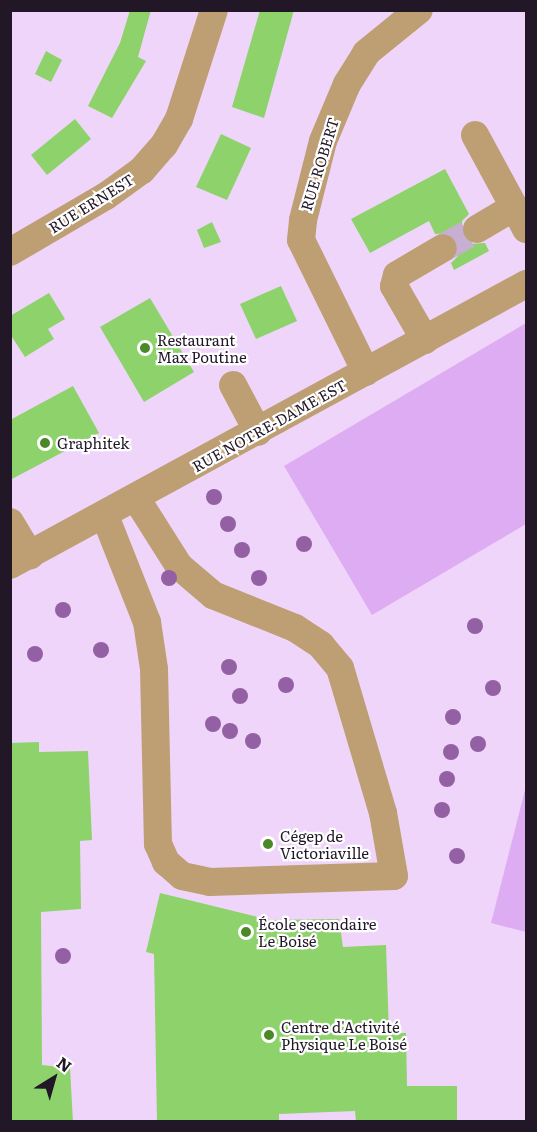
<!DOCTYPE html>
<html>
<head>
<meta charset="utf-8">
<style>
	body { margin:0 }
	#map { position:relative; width:537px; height:1132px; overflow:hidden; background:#efd5fa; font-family:Literata,serif }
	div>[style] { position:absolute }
	.green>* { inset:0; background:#deacf2 }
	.building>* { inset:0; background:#8dd26b }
	.minor-tunnel>* { height:28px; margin-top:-14px; transform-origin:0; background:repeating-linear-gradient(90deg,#c6afd0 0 28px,transparent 0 42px) }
	.minor>* { height:28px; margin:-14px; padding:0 14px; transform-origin:14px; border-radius:14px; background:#be9f74 }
	.trees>* { width:16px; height:16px; margin:-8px; border-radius:50%; background:#9360a4 }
	.dots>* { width:16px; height:16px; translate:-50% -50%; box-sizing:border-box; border:3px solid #fff; border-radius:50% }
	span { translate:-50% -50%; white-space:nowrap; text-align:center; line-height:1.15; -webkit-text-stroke:4.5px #fff; paint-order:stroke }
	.street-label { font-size:15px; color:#221727 }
	.poi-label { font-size:15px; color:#221727 }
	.left { translate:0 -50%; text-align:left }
	.frame { position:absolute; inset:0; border:12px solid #221727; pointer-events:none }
	.north { position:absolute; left:24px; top:1048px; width:60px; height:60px; -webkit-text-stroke:4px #fff; paint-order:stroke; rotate:37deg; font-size:16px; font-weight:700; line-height:24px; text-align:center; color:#221727 }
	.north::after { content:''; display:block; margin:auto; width:21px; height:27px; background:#221727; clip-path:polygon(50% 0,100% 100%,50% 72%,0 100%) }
</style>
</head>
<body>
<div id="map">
	<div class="green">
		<i style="clip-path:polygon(526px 323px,526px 524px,372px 615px,284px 466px)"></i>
		<i style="clip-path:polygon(526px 786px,526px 932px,491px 923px)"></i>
	</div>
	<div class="building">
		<i style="clip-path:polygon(130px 10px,151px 10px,138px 57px,146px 61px,112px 118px,88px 106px,120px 43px)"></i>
		<i style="clip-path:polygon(260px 10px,294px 10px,264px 118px,232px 107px)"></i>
		<i style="clip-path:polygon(46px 51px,62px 60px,51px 82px,35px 74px)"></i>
		<i style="clip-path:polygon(75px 119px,91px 139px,47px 175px,31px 155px)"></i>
		<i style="clip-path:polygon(221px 134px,251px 148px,227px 200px,196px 187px)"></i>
		<i style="clip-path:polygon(445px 169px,469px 214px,462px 221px,463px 237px,469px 244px,485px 243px,489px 251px,454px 270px,451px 263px,458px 256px,457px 240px,451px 233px,435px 234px,429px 221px,370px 253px,351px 219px)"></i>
		<i style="clip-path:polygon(212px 222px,221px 242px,204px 248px,197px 230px)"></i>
		<i style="clip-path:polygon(281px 286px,297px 321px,256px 339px,240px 304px)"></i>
		<i style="clip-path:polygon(49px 293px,65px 319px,48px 329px,54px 339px,25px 357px,10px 334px,10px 316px)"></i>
		<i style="clip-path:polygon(150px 298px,194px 372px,144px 402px,100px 327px)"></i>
		<i style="clip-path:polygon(73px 386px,99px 433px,10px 480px,10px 420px)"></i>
		<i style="clip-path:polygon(39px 742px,39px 752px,88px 751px,92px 840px,80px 841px,81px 909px,41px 912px,42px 1065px,70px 1068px,73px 1122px,10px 1122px,10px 743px)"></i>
		<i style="clip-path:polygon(160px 893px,270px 920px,339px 919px,343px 947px,386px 945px,389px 1033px,406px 1033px,407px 1086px,457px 1086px,457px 1122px,356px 1122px,355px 1111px,279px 1114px,279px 1122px,157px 1122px,154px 954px,146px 952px)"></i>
	</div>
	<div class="minor-tunnel">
		<i style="left:443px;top:248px;width:39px;rotate:-29deg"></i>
	</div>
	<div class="minor">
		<i style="left:475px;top:135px;width:107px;rotate:61.5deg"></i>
		<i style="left:477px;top:229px;width:43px;rotate:-30.7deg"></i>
		<i style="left:10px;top:252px;width:111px;rotate:-30.3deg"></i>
		<i style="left:106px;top:196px;width:44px;rotate:-35.8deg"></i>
		<i style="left:142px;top:170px;width:33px;rotate:-49deg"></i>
		<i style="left:164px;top:145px;width:30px;rotate:-60deg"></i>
		<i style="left:179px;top:119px;width:114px;rotate:-72.2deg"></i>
		<i style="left:425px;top:340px;width:62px;rotate:-119.9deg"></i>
		<i style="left:394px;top:286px;width:11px;rotate:-75deg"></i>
		<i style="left:397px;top:275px;width:53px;rotate:-30.4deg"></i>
		<i style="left:366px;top:372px;width:147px;rotate:-116.2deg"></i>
		<i style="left:301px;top:240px;width:20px;rotate:-84deg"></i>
		<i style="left:303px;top:220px;width:81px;rotate:-75.8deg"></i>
		<i style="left:323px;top:141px;width:62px;rotate:-67.2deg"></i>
		<i style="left:347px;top:84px;width:36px;rotate:-58deg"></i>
		<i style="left:366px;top:53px;width:68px;rotate:-39.1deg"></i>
		<i style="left:233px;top:385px;width:53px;rotate:62deg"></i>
		<i style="left:105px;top:516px;width:114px;rotate:68.4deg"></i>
		<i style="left:147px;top:622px;width:48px;rotate:81.5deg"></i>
		<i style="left:154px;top:669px;width:175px;rotate:88.7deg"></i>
		<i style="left:158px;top:844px;width:20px;rotate:66deg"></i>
		<i style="left:166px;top:862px;width:21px;rotate:41deg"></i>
		<i style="left:182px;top:876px;width:29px;rotate:12deg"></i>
		<i style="left:210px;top:882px;width:184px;rotate:-1.9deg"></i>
		<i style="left:394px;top:876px;width:64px;rotate:-99.9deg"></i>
		<i style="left:383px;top:813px;width:151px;rotate:-106.5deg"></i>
		<i style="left:340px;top:668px;width:30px;rotate:-130deg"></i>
		<i style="left:321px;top:645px;width:31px;rotate:-147deg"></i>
		<i style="left:295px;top:628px;width:88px;rotate:-158.1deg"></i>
		<i style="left:213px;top:595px;width:45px;rotate:-139.5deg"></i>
		<i style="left:179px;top:566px;width:80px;rotate:-122.3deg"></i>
		<i style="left:10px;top:522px;width:39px;rotate:59deg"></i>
		<i style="left:10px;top:565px;width:588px;rotate:-28.57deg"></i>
	</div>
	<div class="trees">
		<i style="left:214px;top:497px"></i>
		<i style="left:228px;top:524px"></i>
		<i style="left:304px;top:544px"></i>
		<i style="left:242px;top:550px"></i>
		<i style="left:169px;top:578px"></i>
		<i style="left:259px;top:578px"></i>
		<i style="left:63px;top:610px"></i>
		<i style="left:475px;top:626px"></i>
		<i style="left:101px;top:650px"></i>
		<i style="left:35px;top:654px"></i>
		<i style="left:229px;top:667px"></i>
		<i style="left:286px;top:685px"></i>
		<i style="left:493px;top:688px"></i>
		<i style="left:240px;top:696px"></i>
		<i style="left:453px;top:717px"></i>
		<i style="left:213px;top:724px"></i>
		<i style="left:230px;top:731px"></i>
		<i style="left:253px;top:741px"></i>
		<i style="left:478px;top:744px"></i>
		<i style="left:451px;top:752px"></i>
		<i style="left:447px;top:779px"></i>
		<i style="left:442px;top:810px"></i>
		<i style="left:457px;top:856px"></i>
		<i style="left:63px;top:956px"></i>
	</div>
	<div class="dots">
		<i style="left:145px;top:348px;background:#4b8827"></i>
		<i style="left:45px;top:443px;background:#4b8827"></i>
		<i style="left:268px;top:844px;background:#4b8827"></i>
		<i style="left:246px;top:932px;background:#4b8827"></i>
		<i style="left:269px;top:1035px;background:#4b8827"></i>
	</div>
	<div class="street-label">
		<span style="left:319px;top:164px;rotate:-73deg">RUE ROBERT</span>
		<span style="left:91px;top:203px;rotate:-32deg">RUE ERNEST</span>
		<span style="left:269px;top:425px;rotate:-29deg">RUE NOTRE-DAME EST</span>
	</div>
	<div class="poi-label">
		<span class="left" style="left:157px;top:348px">Restaurant<br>Max Poutine</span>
		<span class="left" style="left:57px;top:443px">Graphitek</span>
		<span class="left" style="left:280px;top:844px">Cégep de<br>Victoriaville</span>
		<span class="left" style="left:258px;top:932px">École secondaire<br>Le Boisé</span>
		<span class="left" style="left:281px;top:1035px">Centre d'Activité<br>Physique Le Boisé</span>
	</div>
	<div class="frame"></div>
	<div class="north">N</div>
</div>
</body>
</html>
